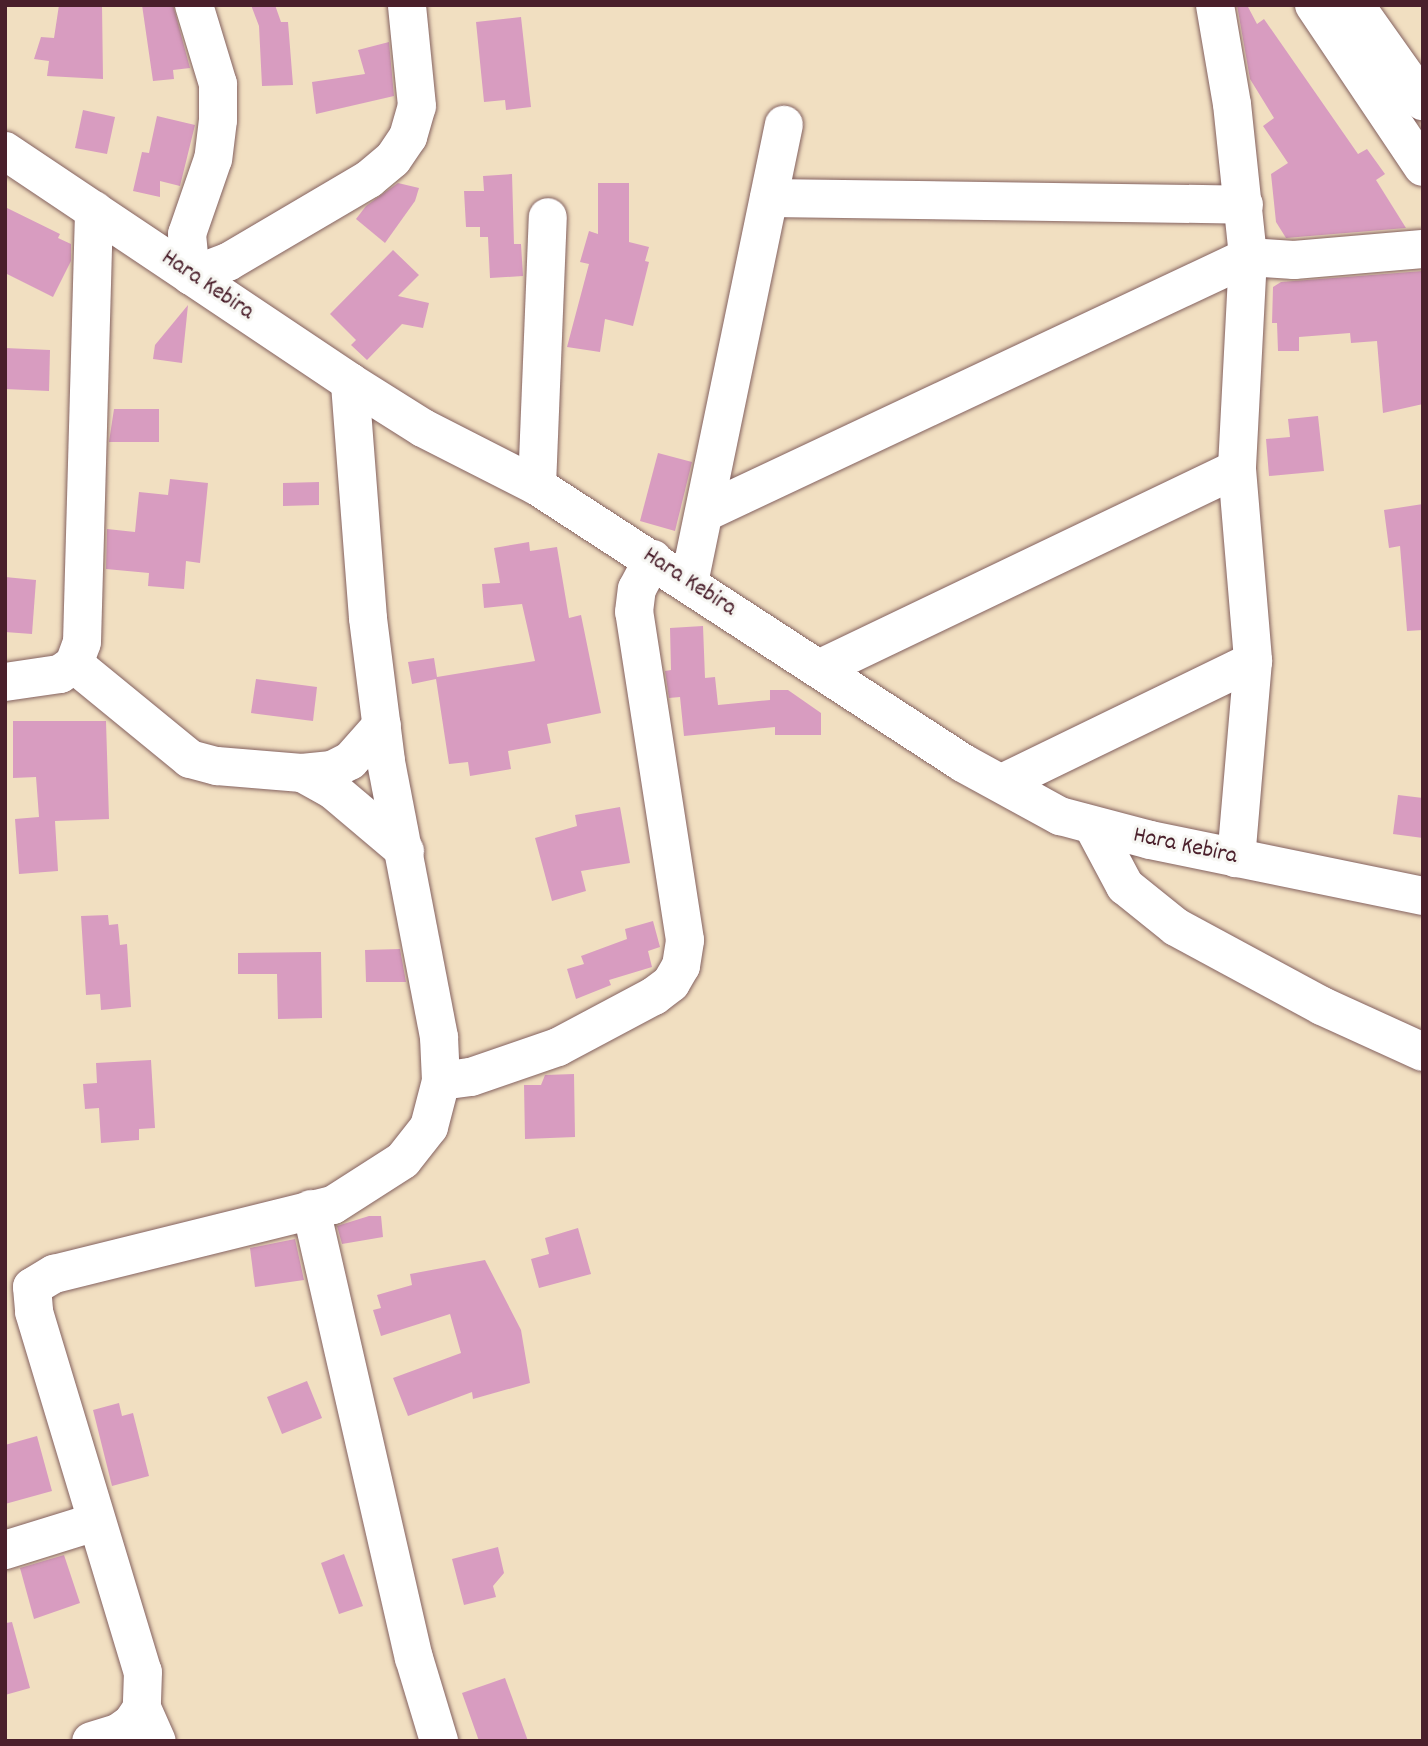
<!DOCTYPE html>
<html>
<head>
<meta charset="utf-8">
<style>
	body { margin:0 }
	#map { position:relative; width:1428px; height:1746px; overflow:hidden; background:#f1dfc1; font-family:Dekko,sans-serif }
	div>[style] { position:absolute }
	.building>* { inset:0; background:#d89cc0 }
	.roads { filter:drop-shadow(0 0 2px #846260) drop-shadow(0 0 2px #846260) }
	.minor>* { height:38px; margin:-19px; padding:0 19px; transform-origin:19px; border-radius:19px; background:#fff }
	.major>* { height:38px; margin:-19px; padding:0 19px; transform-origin:19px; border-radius:19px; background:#fff }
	span { translate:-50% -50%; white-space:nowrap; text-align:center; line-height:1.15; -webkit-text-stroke:6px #f6f6f2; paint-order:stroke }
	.street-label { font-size:24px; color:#4a1f2b }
	.frame { position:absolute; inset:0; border:7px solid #4a1f2b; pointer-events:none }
</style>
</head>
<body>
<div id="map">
	<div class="building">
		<i style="clip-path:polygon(59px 5px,102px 5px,103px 79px,47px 76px,49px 61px,34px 59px,41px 37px,54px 38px)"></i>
		<i style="clip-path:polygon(142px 5px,173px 5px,190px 68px,173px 70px,174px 79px,153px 81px)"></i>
		<i style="clip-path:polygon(251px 5px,275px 5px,281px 22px,288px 22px,293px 85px,262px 86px,259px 26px)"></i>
		<i style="clip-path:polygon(1237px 5px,1247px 5px,1257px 24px,1264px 19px,1358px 154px,1367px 149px,1385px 174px,1376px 180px,1406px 228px,1286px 238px,1276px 222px,1271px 174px,1288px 163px,1263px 126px,1274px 118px,1250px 79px)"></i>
		<i style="clip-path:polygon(521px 17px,531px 107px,506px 110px,505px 100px,484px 102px,476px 22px)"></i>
		<i style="clip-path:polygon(389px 42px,394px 96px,316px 114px,312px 82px,365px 74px,358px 50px)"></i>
		<i style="clip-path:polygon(83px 110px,115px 117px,107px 154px,75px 148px)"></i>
		<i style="clip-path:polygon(157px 116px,195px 125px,180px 186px,160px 181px,160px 197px,133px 191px,142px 152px,149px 153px)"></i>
		<i style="clip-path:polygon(512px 174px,514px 244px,521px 244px,523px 276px,490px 278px,488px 237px,480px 237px,480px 227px,466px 227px,464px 191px,484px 191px,483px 176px)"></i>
		<i style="clip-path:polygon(398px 183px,419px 188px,415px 201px,385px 243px,356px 219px,366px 206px)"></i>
		<i style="clip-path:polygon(598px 183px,629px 183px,629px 242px,649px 247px,645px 261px,649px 262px,633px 326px,605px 319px,600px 352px,567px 347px,589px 264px,580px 262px,589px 231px,598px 234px)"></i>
		<i style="clip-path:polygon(5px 207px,60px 234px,58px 238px,71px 244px,71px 261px,53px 297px,5px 273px)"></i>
		<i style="clip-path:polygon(393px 250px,419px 275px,398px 296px,429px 303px,423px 328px,402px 324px,367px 360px,351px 345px,356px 340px,330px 314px)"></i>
		<i style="clip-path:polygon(1423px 271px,1423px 404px,1383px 413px,1377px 341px,1351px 343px,1350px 333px,1299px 337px,1299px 351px,1278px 351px,1277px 323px,1272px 323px,1273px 287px,1281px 282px)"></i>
		<i style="clip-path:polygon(188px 305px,182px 363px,153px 359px,155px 345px)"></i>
		<i style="clip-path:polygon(5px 348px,50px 350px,49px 391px,5px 389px)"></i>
		<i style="clip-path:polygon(114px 409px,159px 409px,159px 442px,109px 442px)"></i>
		<i style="clip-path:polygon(1318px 416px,1324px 471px,1269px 476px,1266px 439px,1290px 437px,1288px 419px)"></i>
		<i style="clip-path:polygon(658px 453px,692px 462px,675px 531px,640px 521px)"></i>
		<i style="clip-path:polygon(170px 479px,208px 483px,200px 563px,186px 561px,184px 589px,148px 586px,149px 573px,106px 569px,107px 529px,135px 532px,139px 492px,168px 495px)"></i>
		<i style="clip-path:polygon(319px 482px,319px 505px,283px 506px,283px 483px)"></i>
		<i style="clip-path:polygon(1423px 504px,1423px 630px,1407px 631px,1400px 546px,1389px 548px,1384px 510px)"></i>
		<i style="clip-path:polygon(529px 542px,530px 551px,557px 547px,569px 618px,581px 615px,601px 713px,547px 724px,551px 743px,508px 751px,511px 769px,470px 776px,468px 762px,449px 764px,436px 679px,412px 684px,408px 662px,434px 658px,437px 677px,535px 661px,522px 604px,484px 608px,482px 584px,500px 583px,494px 548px)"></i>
		<i style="clip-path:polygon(5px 577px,36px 580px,32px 634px,5px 632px)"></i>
		<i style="clip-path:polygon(703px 626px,705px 678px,715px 677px,718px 705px,770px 700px,770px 690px,788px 690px,821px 713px,821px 735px,775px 735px,775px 727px,684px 736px,680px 697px,669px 698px,665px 671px,671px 670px,670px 628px)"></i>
		<i style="clip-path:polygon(256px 679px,317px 687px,313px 721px,251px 713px)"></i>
		<i style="clip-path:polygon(13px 721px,106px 721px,109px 819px,55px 821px,58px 871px,19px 874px,15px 819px,39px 817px,36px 777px,13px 778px)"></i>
		<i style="clip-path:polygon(1398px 795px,1423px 798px,1423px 838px,1393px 834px)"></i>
		<i style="clip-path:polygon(620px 807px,630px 863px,581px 871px,586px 891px,552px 901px,535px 838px,577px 826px,575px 815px)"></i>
		<i style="clip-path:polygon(108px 915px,109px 925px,118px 924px,120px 945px,127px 944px,131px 1007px,101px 1010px,100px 994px,86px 995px,81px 916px)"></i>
		<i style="clip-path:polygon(653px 921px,660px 947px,648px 951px,652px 967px,609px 980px,611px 985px,576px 999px,567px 969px,584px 964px,581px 956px,627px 939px,625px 929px)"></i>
		<i style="clip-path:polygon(400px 949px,406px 982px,366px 982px,365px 950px)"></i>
		<i style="clip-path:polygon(321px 952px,322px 1018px,278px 1019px,277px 974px,238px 974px,238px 953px)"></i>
		<i style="clip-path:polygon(151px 1060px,155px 1128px,139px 1129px,139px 1140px,101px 1143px,99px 1108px,85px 1109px,83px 1084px,97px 1083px,96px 1063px)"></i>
		<i style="clip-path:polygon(574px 1074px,575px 1137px,525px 1139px,524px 1085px,541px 1085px,545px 1075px)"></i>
		<i style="clip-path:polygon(369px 1216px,381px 1216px,383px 1237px,342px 1244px,337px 1226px)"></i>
		<i style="clip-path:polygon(578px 1228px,591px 1274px,539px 1288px,531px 1259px,549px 1254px,545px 1238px)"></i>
		<i style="clip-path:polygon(295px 1239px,304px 1280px,255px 1287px,250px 1248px)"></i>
		<i style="clip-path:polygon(485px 1260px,521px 1330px,530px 1383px,473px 1399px,472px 1392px,408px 1416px,393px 1378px,461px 1353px,450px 1314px,381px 1336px,373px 1310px,381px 1308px,377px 1295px,412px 1285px,410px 1274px)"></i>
		<i style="clip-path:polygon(307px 1381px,322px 1418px,282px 1434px,267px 1397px)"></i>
		<i style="clip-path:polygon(119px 1403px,122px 1416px,133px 1413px,149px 1476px,112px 1486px,93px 1410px)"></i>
		<i style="clip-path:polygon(37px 1436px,52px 1491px,5px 1504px,5px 1445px)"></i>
		<i style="clip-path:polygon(498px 1547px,504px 1573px,493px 1586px,496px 1597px,464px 1605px,452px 1559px)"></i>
		<i style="clip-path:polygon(344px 1554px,363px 1606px,339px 1614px,321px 1563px)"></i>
		<i style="clip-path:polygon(64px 1555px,80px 1603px,34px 1619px,20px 1568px)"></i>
		<i style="clip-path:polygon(12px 1622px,30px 1688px,5px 1695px,6px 1623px)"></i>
		<i style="clip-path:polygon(505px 1678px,528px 1741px,479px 1741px,462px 1693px)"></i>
	</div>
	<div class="roads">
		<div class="minor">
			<i style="left:194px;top:5px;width:83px;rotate:73.1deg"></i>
			<i style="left:218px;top:84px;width:36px;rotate:90deg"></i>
			<i style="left:218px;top:120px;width:39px;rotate:97deg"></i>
			<i style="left:213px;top:159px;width:79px;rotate:109.1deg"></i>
			<i style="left:187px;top:234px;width:42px;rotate:84.6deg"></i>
			<i style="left:191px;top:276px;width:40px;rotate:-21deg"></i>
			<i style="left:228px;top:262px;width:164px;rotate:-30.5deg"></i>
			<i style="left:369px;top:179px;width:31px;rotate:-40deg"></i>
			<i style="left:393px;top:159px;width:27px;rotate:-56deg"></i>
			<i style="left:408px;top:137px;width:32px;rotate:-74deg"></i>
			<i style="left:417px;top:106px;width:101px;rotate:-95.7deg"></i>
			<i style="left:1215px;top:5px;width:100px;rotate:80.3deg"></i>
			<i style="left:1232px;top:104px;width:154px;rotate:84deg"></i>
			<i style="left:1248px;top:257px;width:212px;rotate:93deg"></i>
			<i style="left:1237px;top:469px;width:193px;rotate:85.2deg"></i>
			<i style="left:1253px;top:661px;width:198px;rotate:94.9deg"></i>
			<i style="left:5px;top:151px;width:415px;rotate:33.8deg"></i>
			<i style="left:350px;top:382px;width:86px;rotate:32.2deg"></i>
			<i style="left:423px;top:428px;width:128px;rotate:27deg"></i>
			<i style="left:537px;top:486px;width:508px;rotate:33.03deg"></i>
			<i style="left:963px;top:763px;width:111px;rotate:28.7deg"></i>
			<i style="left:1060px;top:816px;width:93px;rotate:14.9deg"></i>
			<i style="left:1150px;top:840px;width:279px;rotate:11.6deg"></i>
			<i style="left:769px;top:198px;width:475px;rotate:0.8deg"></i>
			<i style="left:537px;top:486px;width:269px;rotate:-87.7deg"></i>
			<i style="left:706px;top:512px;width:599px;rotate:-25.2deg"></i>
			<i style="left:1248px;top:257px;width:46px;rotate:3.7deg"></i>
			<i style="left:1294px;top:260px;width:129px;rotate:-4.9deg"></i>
			<i style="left:689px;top:583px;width:468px;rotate:-78.3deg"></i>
			<i style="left:74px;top:664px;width:150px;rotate:39.3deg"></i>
			<i style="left:190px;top:759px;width:28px;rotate:15deg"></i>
			<i style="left:217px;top:766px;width:85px;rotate:4.7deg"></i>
			<i style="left:302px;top:773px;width:30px;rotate:-6deg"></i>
			<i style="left:332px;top:770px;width:20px;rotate:-27deg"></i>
			<i style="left:350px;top:761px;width:48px;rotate:-48.4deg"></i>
			<i style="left:821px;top:668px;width:461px;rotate:-25.6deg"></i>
			<i style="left:5px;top:682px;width:56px;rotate:-8.3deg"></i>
			<i style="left:60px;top:674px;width:17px;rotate:-36deg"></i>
			<i style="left:74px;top:664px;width:23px;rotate:-70deg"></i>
			<i style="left:82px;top:642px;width:432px;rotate:-88.4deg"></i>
			<i style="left:302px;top:773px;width:37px;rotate:29deg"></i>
			<i style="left:334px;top:791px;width:93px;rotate:40.2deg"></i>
			<i style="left:1004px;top:782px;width:277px;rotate:-25.9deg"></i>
			<i style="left:1094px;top:828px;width:66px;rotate:61.9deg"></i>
			<i style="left:1125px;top:886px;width:65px;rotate:38.8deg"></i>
			<i style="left:1176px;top:927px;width:166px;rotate:28.4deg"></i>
			<i style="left:1322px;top:1006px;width:111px;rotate:24.5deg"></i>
			<i style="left:441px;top:1081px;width:30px;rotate:-8deg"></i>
			<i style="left:471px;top:1077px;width:92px;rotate:-19deg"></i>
			<i style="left:558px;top:1047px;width:109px;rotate:-28deg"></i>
			<i style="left:654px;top:996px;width:21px;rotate:-37deg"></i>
			<i style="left:671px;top:983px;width:20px;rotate:-60deg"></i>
			<i style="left:681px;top:966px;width:26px;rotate:-81deg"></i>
			<i style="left:685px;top:940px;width:332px;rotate:-98.8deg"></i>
			<i style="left:634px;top:612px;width:23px;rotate:-83deg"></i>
			<i style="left:637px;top:589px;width:34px;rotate:-62deg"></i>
			<i style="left:311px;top:1209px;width:461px;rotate:77.1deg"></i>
			<i style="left:414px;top:1658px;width:87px;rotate:73.2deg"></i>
			<i style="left:32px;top:1287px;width:26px;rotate:-31deg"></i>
			<i style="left:54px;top:1274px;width:287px;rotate:-13.9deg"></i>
			<i style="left:333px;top:1205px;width:83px;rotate:-32.7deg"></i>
			<i style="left:403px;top:1160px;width:42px;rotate:-51.8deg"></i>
			<i style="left:429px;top:1127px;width:48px;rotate:-75.4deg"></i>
			<i style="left:441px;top:1081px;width:44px;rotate:-92.6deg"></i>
			<i style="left:439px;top:1037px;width:281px;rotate:-100.9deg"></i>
			<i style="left:386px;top:761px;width:144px;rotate:-97.2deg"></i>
			<i style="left:368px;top:618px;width:237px;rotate:-94.4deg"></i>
			<i style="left:32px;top:1287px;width:25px;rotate:85deg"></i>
			<i style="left:34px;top:1312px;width:376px;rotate:73.2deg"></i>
			<i style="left:143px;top:1672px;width:36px;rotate:92deg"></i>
			<i style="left:142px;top:1708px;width:18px;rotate:124deg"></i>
			<i style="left:132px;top:1723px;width:17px;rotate:144deg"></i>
			<i style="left:118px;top:1733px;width:28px;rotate:163deg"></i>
			<i style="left:5px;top:1550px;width:94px;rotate:-17.3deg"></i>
			<i style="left:142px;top:1708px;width:36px;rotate:66deg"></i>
		</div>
		<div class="major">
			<i style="left:1314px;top:5px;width:195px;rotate:56.1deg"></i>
			<i style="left:1355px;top:5px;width:118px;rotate:54.7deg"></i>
		</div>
	</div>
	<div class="street-label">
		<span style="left:207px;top:286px;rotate:34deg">Hara Kebira</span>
		<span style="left:689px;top:583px;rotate:33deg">Hara Kebira</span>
		<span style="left:1185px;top:847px;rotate:12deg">Hara Kebira</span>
	</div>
	<div class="frame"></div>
</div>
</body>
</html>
